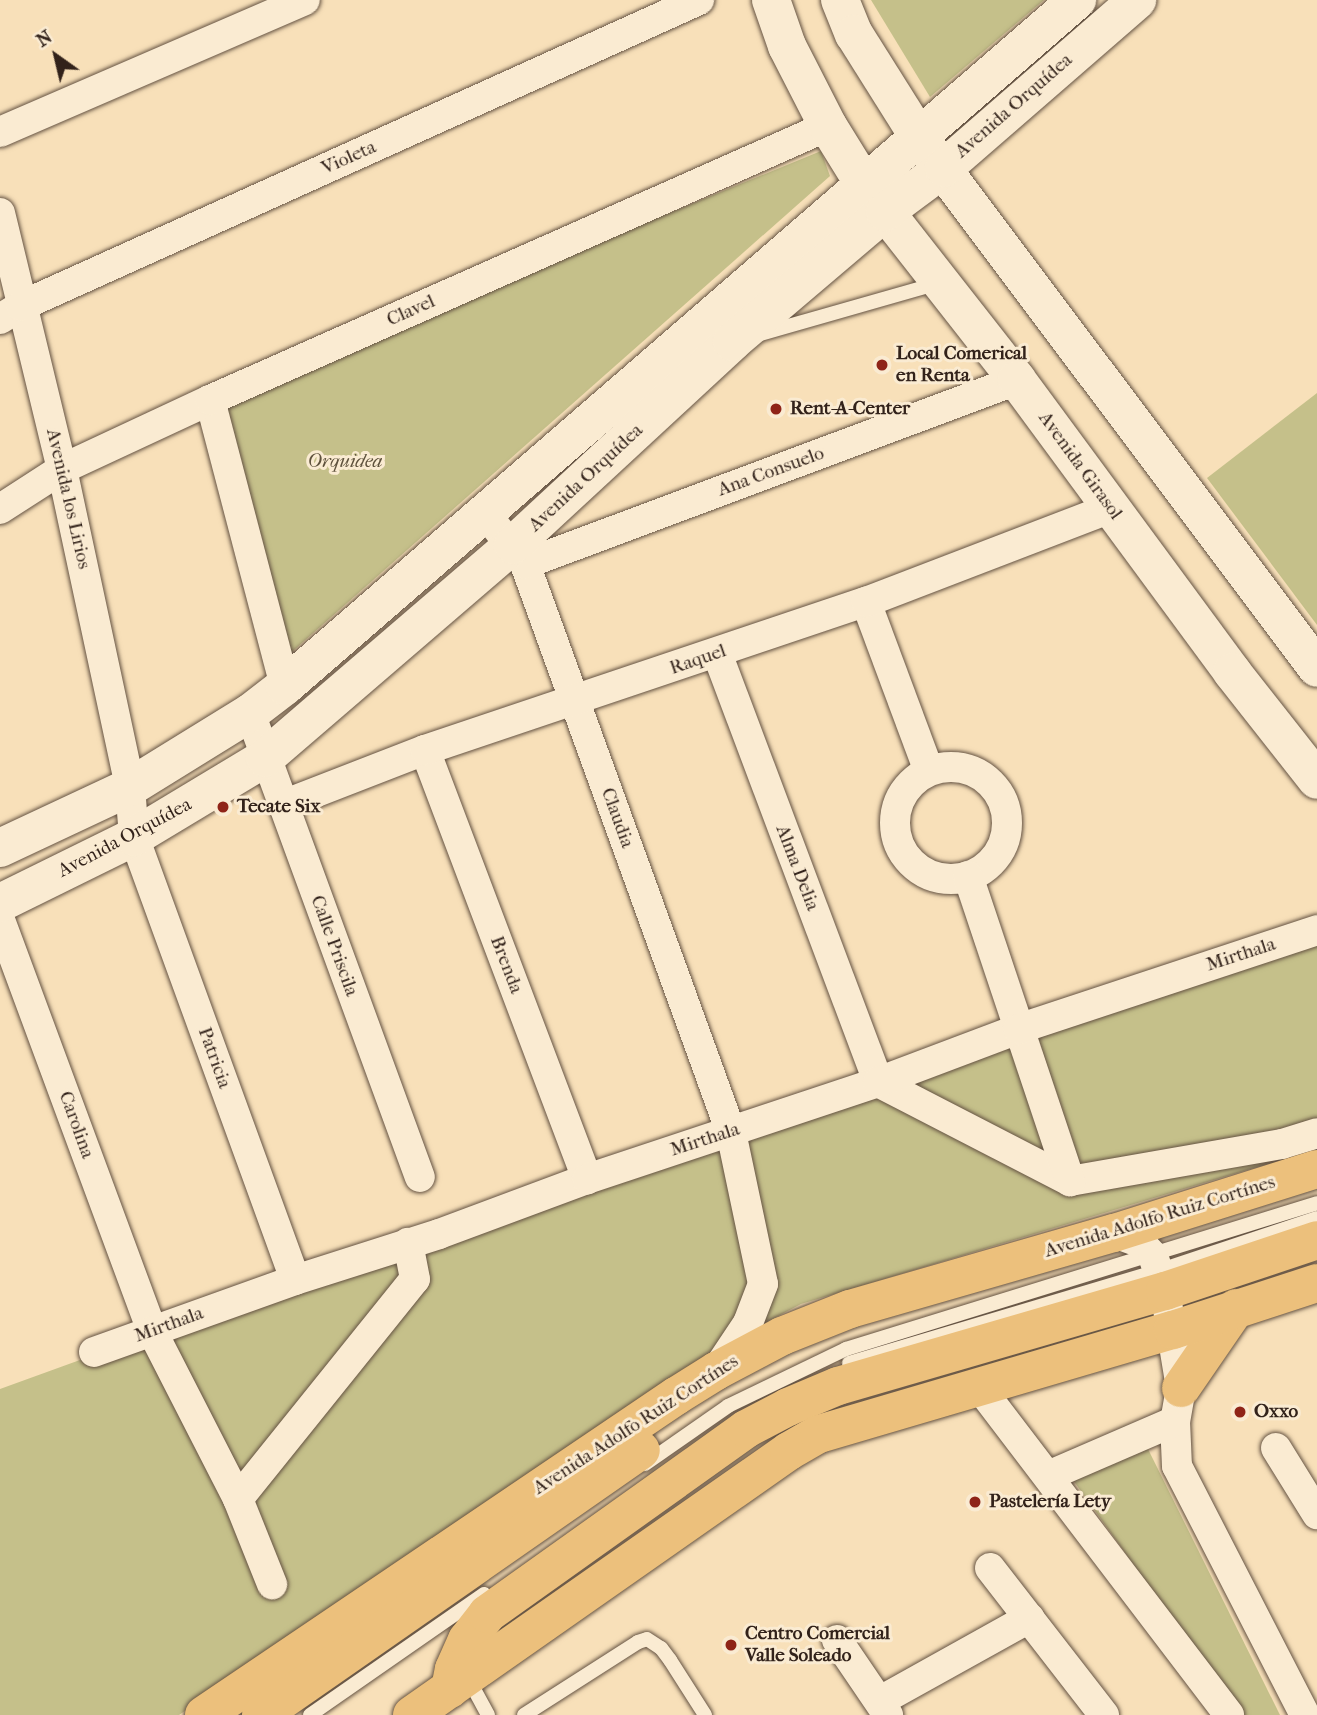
<!DOCTYPE html>
<html>
<head>
<meta charset="utf-8">
<style>
	body { margin:0 }
	#map { position:relative; width:1317px; height:1715px; overflow:hidden; background:#f8e0b9; font-family:"IM FELL French Canon",serif }
	div>[style] { position:absolute }
	.green>* { inset:0; background:#c5c08a }
	.roads { filter:drop-shadow(0 0 2px #645242) drop-shadow(0 0 2px #645242) }
	.lane>* { height:14px; margin:-7px; padding:0 7px; transform-origin:7px; border-radius:7px; background:#faebd2 }
	.street>* { height:30px; margin:-15px; padding:0 15px; transform-origin:15px; border-radius:15px; background:#faebd2 }
	.street>.ring { margin:-15px; padding:0; box-sizing:content-box; background:none; border:30px solid #faebd2; border-radius:50% }
	.secondary>* { height:38px; margin:-19px; padding:0 19px; transform-origin:19px; border-radius:19px; background:#faebd2 }
	.primary>* { height:38px; margin:-19px; padding:0 19px; transform-origin:19px; border-radius:19px; background:#ecc07c }
	.dots>* { width:19px; height:19px; translate:-50% -50%; box-sizing:border-box; border:4px solid #faebd2; border-radius:50% }
	span { translate:-50% -50%; white-space:nowrap; text-align:center; line-height:1.15; -webkit-text-stroke:6px #faebd2; paint-order:stroke }
	.street-label { font-size:19px; color:#32221a }
	.poi-label { font-size:19px; color:#32221a; font-weight:700 }
	.left { translate:0 -50%; text-align:left }
	.park-label { font-size:19px; color:#5e513c; font-style:italic }
	.north { position:absolute; left:21px; top:21px; width:70px; height:70px; -webkit-text-stroke:5px #faebd2; paint-order:stroke; rotate:326deg; font-size:19px; font-weight:700; line-height:28px; text-align:center; color:#32221a }
	.north::after { content:''; display:block; margin:auto; width:24px; height:32px; background:#32221a; clip-path:polygon(50% 0,100% 100%,50% 72%,0 100%) }
</style>
</head>
<body>
<div id="map">
	<div class="green">
		<i style="clip-path:polygon(871px 0,1044px 0,930px 97px)"></i>
		<i style="clip-path:polygon(821px 151px,830px 176px,277px 665px,220px 397px)"></i>
		<i style="clip-path:polygon(1317px 393px,1317px 625px,1207px 478px)"></i>
		<i style="clip-path:polygon(1317px 945px,1317px 1149px,801px 1304px,744px 1334px,179px 1715px,0 1715px,0 1389px,193px 1319px)"></i>
		<i style="clip-path:polygon(1146px 1445px,1280px 1715px,1241px 1715px,1068px 1473px)"></i>
	</div>
	<div class="roads">
		<div class="lane">
			<i style="left:760px;top:334px;width:186px;rotate:-15.9deg"></i>
			<i style="left:849px;top:1363px;width:322px;rotate:-16.6deg"></i>
			<i style="left:1158px;top:1271px;width:168px;rotate:-18.4deg"></i>
			<i style="left:645px;top:1464px;width:101px;rotate:-34.9deg"></i>
			<i style="left:728px;top:1406px;width:131px;rotate:-25.8deg"></i>
			<i style="left:846px;top:1349px;width:493px;rotate:-17.2deg"></i>
			<i style="left:468px;top:1678px;width:42px;rotate:61.6deg"></i>
			<i style="left:310px;top:1715px;width:212px;rotate:-34.8deg"></i>
			<i style="left:524px;top:1715px;width:135px;rotate:-32.6deg"></i>
			<i style="left:638px;top:1642px;width:9px;rotate:-18deg"></i>
			<i style="left:647px;top:1639px;width:17px;rotate:33deg"></i>
			<i style="left:661px;top:1648px;width:15px;rotate:53deg"></i>
			<i style="left:670px;top:1660px;width:65px;rotate:57.5deg"></i>
		</div>
		<div class="street">
			<i style="left:0;top:132px;width:332px;rotate:-23.4deg"></i>
			<i style="left:0;top:213px;width:263px;rotate:76.4deg"></i>
			<i style="left:62px;top:469px;width:325px;rotate:77.9deg"></i>
			<i style="left:130px;top:787px;width:50px;rotate:85.4deg"></i>
			<i style="left:134px;top:837px;width:471px;rotate:70deg"></i>
			<i style="left:0;top:319px;width:25px;rotate:-32deg"></i>
			<i style="left:21px;top:306px;width:744px;rotate:-24.29deg"></i>
			<i style="left:210px;top:400px;width:296px;rotate:75.3deg"></i>
			<i style="left:0;top:509px;width:74px;rotate:-32.8deg"></i>
			<i style="left:62px;top:469px;width:163px;rotate:-25deg"></i>
			<i style="left:210px;top:400px;width:676px;rotate:-23.91deg"></i>
			<i style="left:486px;top:514px;width:63px;rotate:52deg"></i>
			<i style="left:525px;top:564px;width:604px;rotate:70.07deg"></i>
			<i style="left:731px;top:1132px;width:155px;rotate:78.1deg"></i>
			<i style="left:763px;top:1284px;width:42px;rotate:111deg"></i>
			<i style="left:748px;top:1323px;width:58px;rotate:123.7deg"></i>
			<i style="left:525px;top:564px;width:525px;rotate:-20.5deg"></i>
			<i style="left:866px;top:602px;width:180px;rotate:69.6deg"></i>
			<i style="left:717px;top:653px;width:458px;rotate:69.4deg"></i>
			<i style="left:878px;top:1082px;width:216px;rotate:27.3deg"></i>
			<i style="left:1070px;top:1181px;width:215px;rotate:-9.9deg"></i>
			<i style="left:1282px;top:1144px;width:37px;rotate:-17deg"></i>
			<i style="left:250px;top:713px;width:494px;rotate:69.9deg"></i>
			<i style="left:425px;top:750px;width:459px;rotate:69.3deg"></i>
			<i class="ring" style="left:895px;top:767px;width:82px;height:82px"></i>
			<i style="left:283px;top:805px;width:152px;rotate:-21.2deg"></i>
			<i style="left:425px;top:750px;width:465px;rotate:-18.6deg"></i>
			<i style="left:866px;top:602px;width:262px;rotate:-21deg"></i>
			<i style="left:968px;top:876px;width:322px;rotate:71.5deg"></i>
			<i style="left:0;top:920px;width:438px;rotate:69.7deg"></i>
			<i style="left:152px;top:1331px;width:189px;rotate:62.9deg"></i>
			<i style="left:238px;top:1499px;width:92px;rotate:68.2deg"></i>
			<i style="left:1114px;top:1233px;width:29px;rotate:20deg"></i>
			<i style="left:1141px;top:1243px;width:18px;rotate:47deg"></i>
			<i style="left:1153px;top:1256px;width:37px;rotate:71deg"></i>
			<i style="left:1165px;top:1291px;width:98px;rotate:80.6deg"></i>
			<i style="left:1181px;top:1388px;width:34px;rotate:100deg"></i>
			<i style="left:1175px;top:1421px;width:45px;rotate:87.5deg"></i>
			<i style="left:1177px;top:1466px;width:280px;rotate:62.8deg"></i>
			<i style="left:94px;top:1352px;width:214px;rotate:-19.7deg"></i>
			<i style="left:295px;top:1280px;width:151px;rotate:-17.7deg"></i>
			<i style="left:439px;top:1234px;width:158px;rotate:-20.4deg"></i>
			<i style="left:587px;top:1179px;width:307px;rotate:-18.4deg"></i>
			<i style="left:878px;top:1082px;width:150px;rotate:-20.7deg"></i>
			<i style="left:1018px;top:1029px;width:315px;rotate:-18.3deg"></i>
			<i style="left:980px;top:1388px;width:411px;rotate:52.7deg"></i>
			<i style="left:1276px;top:1448px;width:78px;rotate:58.2deg"></i>
			<i style="left:1048px;top:1476px;width:138px;rotate:-23.4deg"></i>
			<i style="left:238px;top:1499px;width:282px;rotate:-51.2deg"></i>
			<i style="left:415px;top:1279px;width:37px;rotate:-101deg"></i>
			<i style="left:990px;top:1568px;width:186px;rotate:52.2deg"></i>
			<i style="left:837px;top:1640px;width:91px;rotate:55.8deg"></i>
			<i style="left:880px;top:1701px;width:171px;rotate:-29.1deg"></i>
		</div>
		<div class="secondary">
			<i style="left:771px;top:0;width:49px;rotate:70.8deg"></i>
			<i style="left:787px;top:46px;width:90px;rotate:62.9deg"></i>
			<i style="left:828px;top:126px;width:70px;rotate:58.3deg"></i>
			<i style="left:865px;top:186px;width:246px;rotate:51.9deg"></i>
			<i style="left:1017px;top:380px;width:363px;rotate:53.6deg"></i>
			<i style="left:1232px;top:672px;width:137px;rotate:51.8deg"></i>
			<i style="left:840px;top:0;width:37px;rotate:68deg"></i>
			<i style="left:854px;top:34px;width:124px;rotate:57.8deg"></i>
			<i style="left:920px;top:139px;width:661px;rotate:53.11deg"></i>
			<i style="left:0;top:848px;width:144px;rotate:-25.1deg"></i>
			<i style="left:130px;top:787px;width:141px;rotate:-31.7deg"></i>
			<i style="left:250px;top:713px;width:44px;rotate:-37.6deg"></i>
			<i style="left:285px;top:686px;width:1048px;rotate:-40.9deg"></i>
			<i style="left:0;top:903px;width:149px;rotate:-26.2deg"></i>
			<i style="left:134px;top:837px;width:153px;rotate:-31.1deg"></i>
			<i style="left:265px;top:758px;width:327px;rotate:-40.7deg"></i>
			<i style="left:513px;top:545px;width:299px;rotate:-42.8deg"></i>
			<i style="left:732px;top:342px;width:201px;rotate:-40.4deg"></i>
			<i style="left:885px;top:212px;width:74px;rotate:-36.7deg"></i>
			<i style="left:944px;top:168px;width:256px;rotate:-41deg"></i>
		</div>
		<div class="primary">
			<i style="left:1181px;top:1388px;width:97px;rotate:-55.5deg"></i>
			<i style="left:450px;top:1689px;width:20px;rotate:-79deg"></i>
			<i style="left:454px;top:1669px;width:32px;rotate:-66deg"></i>
			<i style="left:467px;top:1640px;width:33px;rotate:-52deg"></i>
			<i style="left:487px;top:1614px;width:318px;rotate:-35.5deg"></i>
			<i style="left:746px;top:1429px;width:47px;rotate:-27.6deg"></i>
			<i style="left:788px;top:1407px;width:54px;rotate:-22.8deg"></i>
			<i style="left:838px;top:1386px;width:341px;rotate:-16.2deg"></i>
			<i style="left:1165px;top:1291px;width:160px;rotate:-18.5deg"></i>
			<i style="left:204px;top:1715px;width:570px;rotate:-34.05deg"></i>
			<i style="left:676px;top:1396px;width:47px;rotate:-32deg"></i>
			<i style="left:716px;top:1371px;width:75px;rotate:-27.9deg"></i>
			<i style="left:782px;top:1336px;width:73px;rotate:-21.7deg"></i>
			<i style="left:850px;top:1309px;width:275px;rotate:-16.1deg"></i>
			<i style="left:1114px;top:1233px;width:213px;rotate:-17.5deg"></i>
			<i style="left:261px;top:1715px;width:463px;rotate:-34.9deg"></i>
			<i style="left:412px;top:1715px;width:460px;rotate:-35deg"></i>
			<i style="left:789px;top:1451px;width:34px;rotate:-30deg"></i>
			<i style="left:819px;top:1434px;width:369px;rotate:-16.4deg"></i>
			<i style="left:1173px;top:1330px;width:151px;rotate:-18.1deg"></i>
		</div>
	</div>
	<div class="dots">
		<i style="left:882px;top:365px;background:#8f2418"></i>
		<i style="left:776px;top:409px;background:#8f2418"></i>
		<i style="left:223px;top:807px;background:#8f2418"></i>
		<i style="left:1240px;top:1412px;background:#8f2418"></i>
		<i style="left:975px;top:1502px;background:#8f2418"></i>
		<i style="left:731px;top:1645px;background:#8f2418"></i>
	</div>
	<div class="street-label">
		<span style="left:1014px;top:106px;rotate:-41deg">Avenida Orquídea</span>
		<span style="left:349px;top:158px;rotate:-24deg">Violeta</span>
		<span style="left:411px;top:311px;rotate:-24deg">Clavel</span>
		<span style="left:1080px;top:466px;rotate:54deg">Avenida Girasol</span>
		<span style="left:771px;top:472px;rotate:-20deg">Ana Consuelo</span>
		<span style="left:586px;top:478px;rotate:-43deg">Avenida Orquídea</span>
		<span style="left:68px;top:499px;rotate:77deg">Avenida los Lirios</span>
		<span style="left:698px;top:660px;rotate:-19deg">Raquel</span>
		<span style="left:617px;top:818px;rotate:70deg">Claudia</span>
		<span style="left:125px;top:838px;rotate:-28deg">Avenida Orquídea</span>
		<span style="left:797px;top:868px;rotate:69deg">Alma Delia</span>
		<span style="left:334px;top:946px;rotate:70deg">Calle Priscila</span>
		<span style="left:1241px;top:955px;rotate:-18deg">Mirthala</span>
		<span style="left:506px;top:965px;rotate:69deg">Brenda</span>
		<span style="left:214px;top:1058px;rotate:70deg">Patricia</span>
		<span style="left:76px;top:1125px;rotate:70deg">Carolina</span>
		<span style="left:705px;top:1140px;rotate:-18deg">Mirthala</span>
		<span style="left:1160px;top:1217px;rotate:-17deg">Avenida Adolfo Ruiz Cortínes</span>
		<span style="left:169px;top:1325px;rotate:-20deg">Mirthala</span>
		<span style="left:636px;top:1425px;rotate:-33deg">Avenida Adolfo Ruiz Cortínes</span>
	</div>
	<div class="poi-label">
		<span class="left" style="left:896px;top:365px">Local Comerical<br>en Renta</span>
		<span class="left" style="left:790px;top:409px">Rent-A-Center</span>
		<span class="left" style="left:237px;top:807px">Tecate Six</span>
		<span class="left" style="left:1254px;top:1412px">Oxxo</span>
		<span class="left" style="left:989px;top:1502px">Pastelería Lety</span>
		<span class="left" style="left:745px;top:1645px">Centro Comercial<br>Valle Soleado</span>
	</div>
	<div class="park-label">
		<span style="left:345px;top:462px">Orquidea</span>
	</div>
	<div class="north">N</div>
</div>
</body>
</html>
